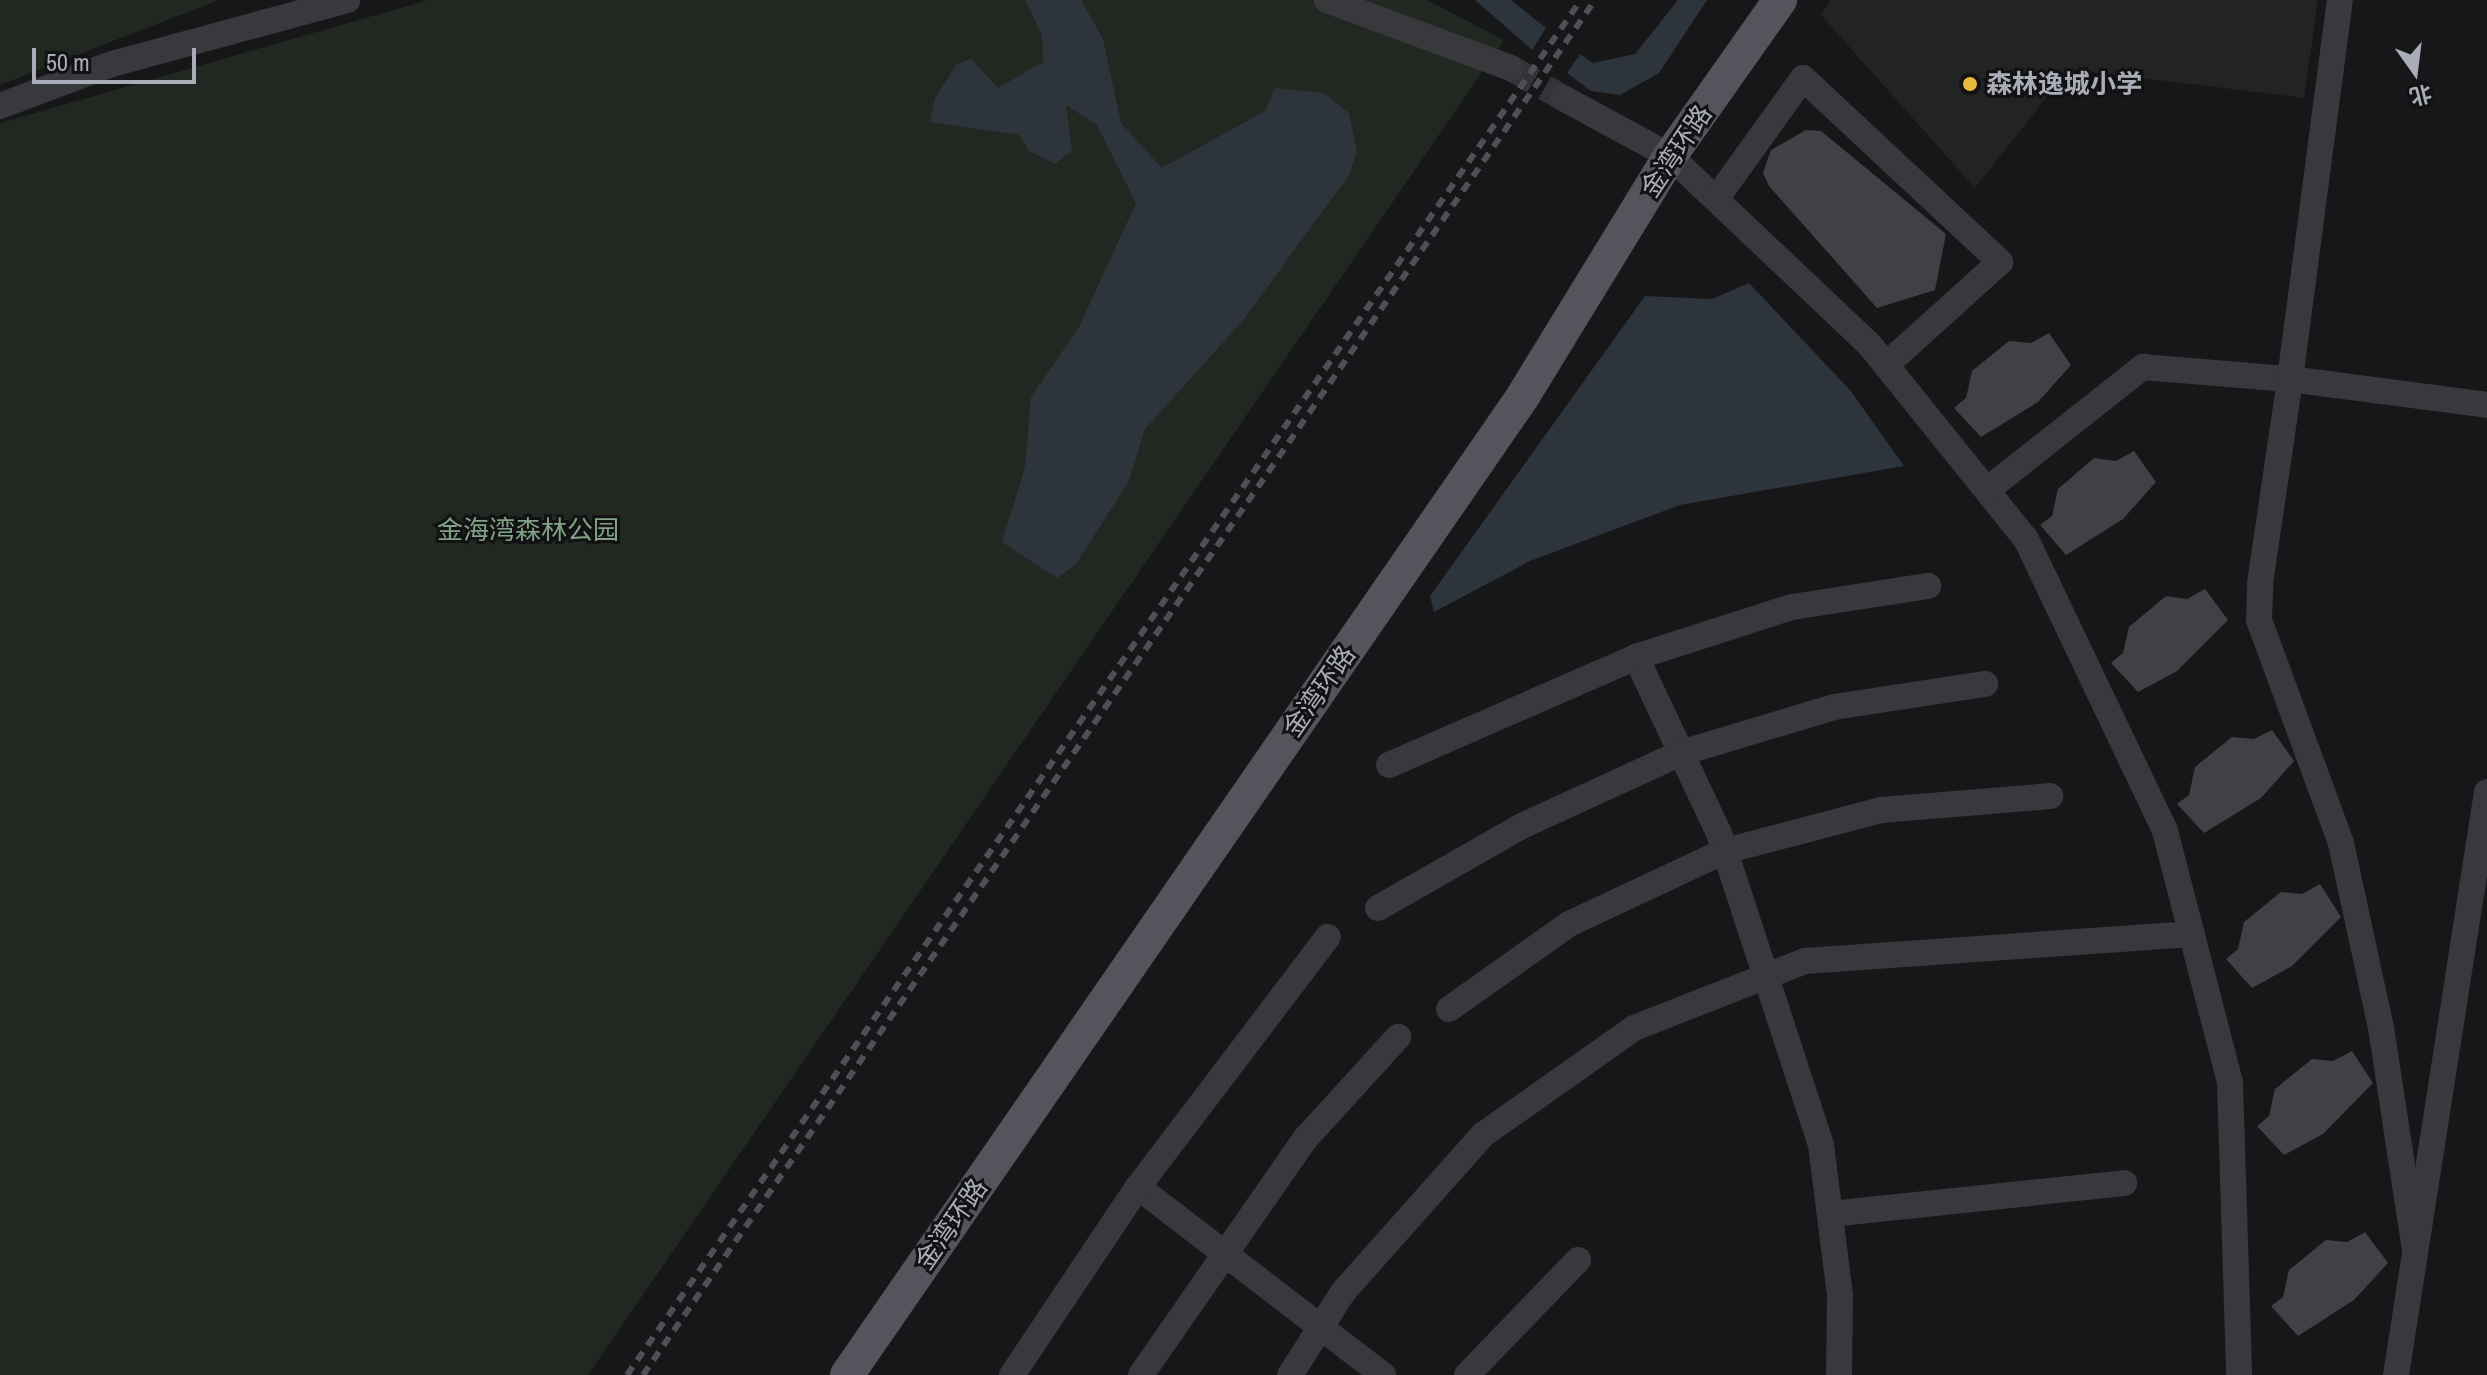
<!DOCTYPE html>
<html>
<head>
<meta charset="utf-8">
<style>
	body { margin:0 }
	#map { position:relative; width:2487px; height:1375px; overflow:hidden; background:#171618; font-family:"Archivo Narrow","Noto Sans SC",sans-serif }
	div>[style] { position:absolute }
	.built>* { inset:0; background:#232225 }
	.green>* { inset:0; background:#212822 }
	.water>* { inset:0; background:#2d343c }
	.building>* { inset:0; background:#414145 }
	.minor-tunnel>* { height:26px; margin-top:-13px; transform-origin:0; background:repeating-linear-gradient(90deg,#343438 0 26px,transparent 0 39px) }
	.minor>* { height:26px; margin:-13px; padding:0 13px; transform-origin:13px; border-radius:13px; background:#38383d }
	.major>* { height:34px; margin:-17px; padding:0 17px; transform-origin:17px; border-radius:17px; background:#54555c }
	.rail>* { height:6px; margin-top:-3px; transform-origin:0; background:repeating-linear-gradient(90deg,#4f5056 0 10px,transparent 0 18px) }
	.dots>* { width:22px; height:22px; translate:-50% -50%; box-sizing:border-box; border:4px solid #121113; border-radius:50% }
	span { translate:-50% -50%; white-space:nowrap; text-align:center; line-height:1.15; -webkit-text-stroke:6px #121113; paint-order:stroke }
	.poi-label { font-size:26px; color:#a9adb8; font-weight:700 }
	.left { translate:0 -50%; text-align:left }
	.street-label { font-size:26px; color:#a9adb8 }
	.park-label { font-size:26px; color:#81a285 }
	.north { position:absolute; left:2375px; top:32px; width:80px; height:80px; -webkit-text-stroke:6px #121113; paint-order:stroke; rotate:166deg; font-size:22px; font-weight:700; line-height:32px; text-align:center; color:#a9adb8 }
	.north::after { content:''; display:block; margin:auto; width:28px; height:36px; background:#a9adb8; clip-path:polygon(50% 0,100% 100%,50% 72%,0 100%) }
	.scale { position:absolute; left:32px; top:48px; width:164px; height:36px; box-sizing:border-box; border:4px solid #a9adb8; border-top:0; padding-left:10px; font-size:24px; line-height:28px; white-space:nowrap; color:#a9adb8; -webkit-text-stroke:6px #121113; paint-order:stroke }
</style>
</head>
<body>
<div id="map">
	<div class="built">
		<i style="clip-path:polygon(1831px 0,2318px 0,2304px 98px,2069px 69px,1975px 188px,1821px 15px)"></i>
	</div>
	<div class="green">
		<i style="clip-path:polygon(0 0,219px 0,0 85px)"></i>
		<i style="clip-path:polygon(428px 0,1427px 0,1504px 40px,588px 1375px,0 1375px,0 123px)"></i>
	</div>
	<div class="water">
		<i style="clip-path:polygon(1025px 0,1081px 0,1103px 39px,1121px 123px,1162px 168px,1265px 111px,1275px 88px,1324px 93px,1349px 113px,1357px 151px,1349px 175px,1244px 319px,1145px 429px,1129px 481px,1076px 564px,1057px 578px,1002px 542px,1025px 467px,1031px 397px,1079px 327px,1136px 203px,1097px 125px,1066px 105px,1072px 150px,1055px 164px,1029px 151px,1019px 135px,930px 122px,935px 98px,957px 64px,971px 59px,998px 88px,1043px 62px,1042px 35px)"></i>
		<i style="clip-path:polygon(1475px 0,1511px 0,1546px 28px,1532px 50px)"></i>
		<i style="clip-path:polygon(1678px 0,1707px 0,1659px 73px,1620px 95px,1591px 91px,1567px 73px,1580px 54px,1593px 63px,1635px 54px)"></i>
		<i style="clip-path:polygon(1749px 283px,1850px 390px,1904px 466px,1680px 505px,1530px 561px,1434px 612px,1430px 596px,1645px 296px,1712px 299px)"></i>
	</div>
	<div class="building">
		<i style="clip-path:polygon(1806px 130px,1821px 131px,1946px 234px,1935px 290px,1877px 308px,1769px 186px,1763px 173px,1771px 150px)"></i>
		<i style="clip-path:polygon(2049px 333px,2071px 365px,2038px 402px,1981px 437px,1954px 408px,1966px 398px,1972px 371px,2009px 341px,2031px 343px)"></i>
		<i style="clip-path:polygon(2134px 451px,2156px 482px,2123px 519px,2066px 555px,2040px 525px,2052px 516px,2058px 489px,2094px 458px,2116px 461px)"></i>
		<i style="clip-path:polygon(2205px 589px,2228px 620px,2177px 671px,2138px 692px,2111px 663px,2123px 653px,2129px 627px,2166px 596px,2187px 599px)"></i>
		<i style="clip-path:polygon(2272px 730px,2294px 761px,2261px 798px,2204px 833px,2177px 804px,2189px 795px,2195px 767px,2232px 737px,2254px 739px)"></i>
		<i style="clip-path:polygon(2320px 884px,2341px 917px,2292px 966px,2252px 988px,2226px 959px,2238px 949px,2244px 922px,2281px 892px,2302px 894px)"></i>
		<i style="clip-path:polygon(2352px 1051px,2373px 1083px,2323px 1134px,2284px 1155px,2257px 1126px,2269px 1116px,2275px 1089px,2312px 1059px,2333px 1061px)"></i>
		<i style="clip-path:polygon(2365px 1232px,2388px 1263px,2354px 1300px,2298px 1336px,2271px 1306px,2283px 1297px,2289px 1270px,2326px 1240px,2347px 1242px)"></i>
	</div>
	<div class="minor-tunnel">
		<i style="left:1511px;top:68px;width:60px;rotate:30deg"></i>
	</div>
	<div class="minor">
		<i style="left:1327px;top:0;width:196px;rotate:20.3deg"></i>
		<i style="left:1563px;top:98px;width:122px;rotate:28.5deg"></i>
		<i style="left:1670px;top:156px;width:274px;rotate:43.4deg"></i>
		<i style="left:1869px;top:344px;width:250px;rotate:51.2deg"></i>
		<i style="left:2026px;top:539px;width:323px;rotate:64.5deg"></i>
		<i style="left:2165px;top:831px;width:260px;rotate:75.5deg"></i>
		<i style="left:2230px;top:1083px;width:292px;rotate:88.2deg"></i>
		<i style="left:0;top:106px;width:120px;rotate:-20.6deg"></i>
		<i style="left:112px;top:64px;width:244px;rotate:-15.2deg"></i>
		<i style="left:1716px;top:199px;width:149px;rotate:-54.3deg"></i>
		<i style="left:1803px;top:78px;width:270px;rotate:43deg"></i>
		<i style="left:2000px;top:262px;width:154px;rotate:137.9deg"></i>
		<i style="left:1987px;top:490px;width:199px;rotate:-38.3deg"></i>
		<i style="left:2143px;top:367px;width:147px;rotate:4.7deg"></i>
		<i style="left:2290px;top:379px;width:382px;rotate:-82.5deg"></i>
		<i style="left:1636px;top:657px;width:195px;rotate:64.8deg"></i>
		<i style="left:1719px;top:833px;width:328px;rotate:71.9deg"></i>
		<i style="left:1821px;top:1145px;width:152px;rotate:82.8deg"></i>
		<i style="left:1840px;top:1296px;width:79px;rotate:90.7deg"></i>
		<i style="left:1389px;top:765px;width:270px;rotate:-23.6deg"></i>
		<i style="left:1636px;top:657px;width:164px;rotate:-17.8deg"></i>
		<i style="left:1792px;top:607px;width:138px;rotate:-8.8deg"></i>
		<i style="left:1378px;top:908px;width:166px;rotate:-29.7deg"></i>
		<i style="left:1522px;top:826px;width:175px;rotate:-24.7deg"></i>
		<i style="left:1681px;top:753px;width:160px;rotate:-16.7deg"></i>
		<i style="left:1834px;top:707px;width:153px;rotate:-8.7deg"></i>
		<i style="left:1449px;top:1009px;width:147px;rotate:-35.3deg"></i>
		<i style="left:1569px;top:924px;width:172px;rotate:-25.1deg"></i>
		<i style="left:1725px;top:851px;width:161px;rotate:-14.7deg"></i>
		<i style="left:1881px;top:810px;width:170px;rotate:-4.7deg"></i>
		<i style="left:1138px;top:1187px;width:309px;rotate:37.5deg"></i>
		<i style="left:1830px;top:1214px;width:296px;rotate:-6deg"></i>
		<i style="left:2415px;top:1250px;width:225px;rotate:-98.7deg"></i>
		<i style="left:2381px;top:1028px;width:189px;rotate:-102.2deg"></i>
		<i style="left:2341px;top:843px;width:238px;rotate:-110.2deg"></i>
		<i style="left:2259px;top:620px;width:37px;rotate:-88deg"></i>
		<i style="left:2260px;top:583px;width:206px;rotate:-81.6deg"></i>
		<i style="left:2290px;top:379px;width:199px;rotate:7.5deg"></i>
		<i style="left:1012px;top:1375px;width:226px;rotate:-56.2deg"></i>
		<i style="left:1138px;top:1187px;width:314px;rotate:-52.8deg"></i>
		<i style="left:1141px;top:1375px;width:289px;rotate:-55.2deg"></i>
		<i style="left:1306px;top:1138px;width:137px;rotate:-47.7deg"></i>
		<i style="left:1290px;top:1375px;width:98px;rotate:-57.4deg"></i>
		<i style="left:1343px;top:1292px;width:212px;rotate:-48.3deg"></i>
		<i style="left:1484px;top:1134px;width:184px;rotate:-35.2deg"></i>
		<i style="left:1634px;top:1028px;width:184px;rotate:-21.4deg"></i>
		<i style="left:1805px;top:961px;width:388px;rotate:-4deg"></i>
		<i style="left:1467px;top:1375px;width:160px;rotate:-46deg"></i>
		<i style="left:2396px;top:1375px;width:590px;rotate:-81.13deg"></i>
	</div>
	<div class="major">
		<i style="left:847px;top:1375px;width:1190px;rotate:-55.37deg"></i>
		<i style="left:1523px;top:396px;width:281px;rotate:-58.5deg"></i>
		<i style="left:1670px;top:156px;width:191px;rotate:-54.8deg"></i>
	</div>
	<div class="rail">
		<i style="left:627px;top:1375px;width:1674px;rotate:-55.25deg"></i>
		<i style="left:643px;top:1375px;width:1672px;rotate:-55.3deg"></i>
	</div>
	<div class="dots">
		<i style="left:1970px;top:84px;background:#e9b93e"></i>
	</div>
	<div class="poi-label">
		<span class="left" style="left:1986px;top:84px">森林逸城小学</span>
	</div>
	<div class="street-label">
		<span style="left:1676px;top:151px;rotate:-56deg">金湾环路</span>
		<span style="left:1319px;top:691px;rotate:-55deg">金湾环路</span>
		<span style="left:951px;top:1224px;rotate:-55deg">金湾环路</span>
	</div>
	<div class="park-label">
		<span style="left:528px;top:530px">金海湾森林公园</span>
	</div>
	<div class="north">北</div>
	<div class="scale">50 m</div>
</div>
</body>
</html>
